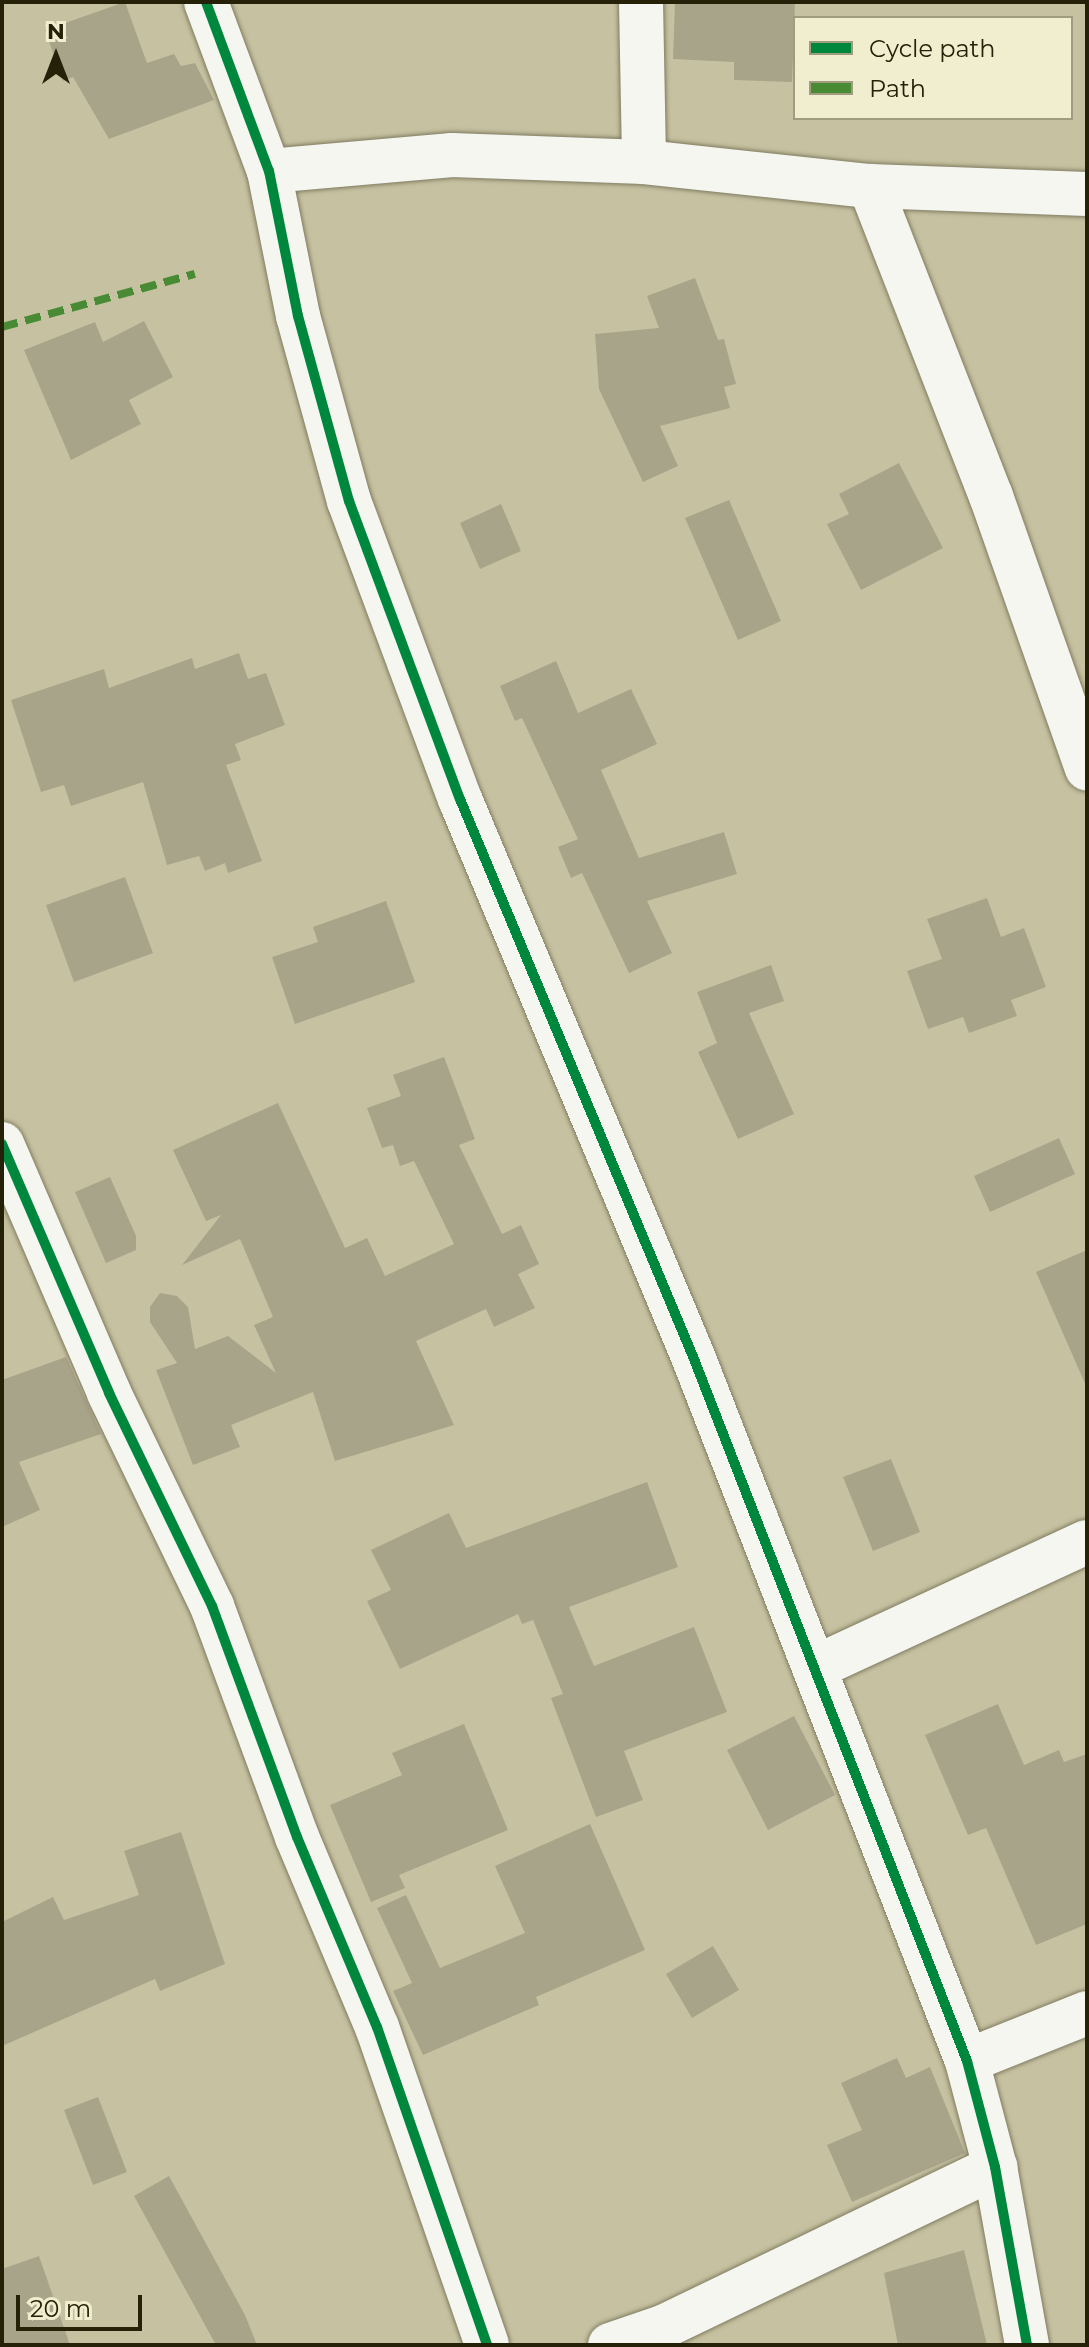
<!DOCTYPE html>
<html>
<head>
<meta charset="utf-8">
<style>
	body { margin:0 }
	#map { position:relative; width:1089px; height:2347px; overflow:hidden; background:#c6c2a1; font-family:Montserrat,sans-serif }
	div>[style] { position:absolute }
	.building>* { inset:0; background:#a8a48a }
	.roads { filter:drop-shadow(0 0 2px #807c62) drop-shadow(0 0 2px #807c62) }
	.minor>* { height:44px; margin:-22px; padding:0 22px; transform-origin:22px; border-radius:22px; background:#f6f6f1 }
	.quiet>* { height:8px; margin-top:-4px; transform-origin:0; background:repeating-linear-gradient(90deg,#488b34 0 16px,transparent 0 24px) }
	.cycleway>* { height:10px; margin:-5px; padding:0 5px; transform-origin:5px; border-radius:5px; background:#00873e }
	span { translate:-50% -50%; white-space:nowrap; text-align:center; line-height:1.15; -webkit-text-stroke:6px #f1eed0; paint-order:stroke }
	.frame { position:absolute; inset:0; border:4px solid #242108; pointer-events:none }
	.legend { position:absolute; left:793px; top:16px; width:280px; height:104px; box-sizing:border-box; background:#f1eed0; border:2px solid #9f9c80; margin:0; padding:10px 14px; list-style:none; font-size:24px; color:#242108 }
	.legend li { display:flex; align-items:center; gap:16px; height:40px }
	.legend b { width:40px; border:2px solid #9f9c80 }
	.north { position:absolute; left:16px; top:16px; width:80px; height:80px; -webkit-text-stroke:6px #f1eed0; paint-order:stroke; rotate:0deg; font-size:22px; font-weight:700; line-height:32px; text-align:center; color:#242108 }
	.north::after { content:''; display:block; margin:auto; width:28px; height:36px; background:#242108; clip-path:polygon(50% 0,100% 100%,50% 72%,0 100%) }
	.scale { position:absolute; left:16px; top:2295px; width:126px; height:36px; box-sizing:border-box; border:4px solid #242108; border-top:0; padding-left:10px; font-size:24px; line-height:28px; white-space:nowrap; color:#242108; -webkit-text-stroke:6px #f1eed0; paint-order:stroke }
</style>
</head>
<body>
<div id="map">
	<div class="building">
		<i style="clip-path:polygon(125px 2px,147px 63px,174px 54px,181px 66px,195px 63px,214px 100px,109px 139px,73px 77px,63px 81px,45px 30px)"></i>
		<i style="clip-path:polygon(675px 2px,795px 2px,792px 82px,734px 80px,734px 62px,673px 59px)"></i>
		<i style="clip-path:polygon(695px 278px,718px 340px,724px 339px,736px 384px,724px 387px,730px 408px,660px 426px,678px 466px,643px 482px,599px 389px,595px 334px,659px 328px,647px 296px)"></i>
		<i style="clip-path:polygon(144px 321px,173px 377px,129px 400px,141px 424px,71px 460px,24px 350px,95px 322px,103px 342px)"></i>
		<i style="clip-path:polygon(899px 463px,943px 548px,861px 590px,827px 524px,849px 514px,839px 494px)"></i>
		<i style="clip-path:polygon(729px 500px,781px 621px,738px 640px,685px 518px)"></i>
		<i style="clip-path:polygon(501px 504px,521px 551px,480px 569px,460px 523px)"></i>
		<i style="clip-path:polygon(239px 653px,248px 679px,266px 673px,285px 725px,235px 744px,241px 760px,226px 765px,262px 861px,228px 873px,225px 863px,205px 871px,199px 856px,167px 865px,143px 782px,71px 806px,64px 785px,41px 792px,11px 700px,104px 669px,109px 688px,192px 658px,195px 669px)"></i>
		<i style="clip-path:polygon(556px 661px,578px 713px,631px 689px,657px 744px,601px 770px,639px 858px,724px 832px,737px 874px,647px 901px,672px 953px,629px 973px,582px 873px,571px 878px,558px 847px,578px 839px,522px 718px,515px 721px,500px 686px)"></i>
		<i style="clip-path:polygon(125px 877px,153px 953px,74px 982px,46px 905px)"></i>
		<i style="clip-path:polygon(987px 898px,1001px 937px,1024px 928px,1046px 987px,1011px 1000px,1017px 1016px,969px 1033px,963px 1017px,928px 1029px,907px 971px,942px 959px,927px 919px)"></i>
		<i style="clip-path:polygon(386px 901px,415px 982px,295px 1024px,272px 957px,318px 942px,313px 927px)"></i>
		<i style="clip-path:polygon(771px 965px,784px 1001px,749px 1013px,794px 1114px,738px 1139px,698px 1052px,717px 1043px,697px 992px)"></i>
		<i style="clip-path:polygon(444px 1057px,475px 1139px,459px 1145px,502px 1234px,521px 1225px,539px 1264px,518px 1274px,535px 1308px,494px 1327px,486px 1309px,416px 1341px,454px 1425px,335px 1461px,313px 1392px,231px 1425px,240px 1447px,193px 1465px,156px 1370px,177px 1363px,150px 1322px,150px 1307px,160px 1293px,177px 1296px,188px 1307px,195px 1349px,228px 1336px,276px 1373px,254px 1325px,273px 1317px,240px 1239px,182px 1265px,221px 1215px,206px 1221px,173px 1150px,278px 1103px,345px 1248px,367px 1238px,385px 1276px,454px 1244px,414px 1161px,400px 1166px,393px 1145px,382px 1148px,367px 1108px,401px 1096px,393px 1075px)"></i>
		<i style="clip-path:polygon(1059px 1138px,1075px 1174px,990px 1212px,974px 1176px)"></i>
		<i style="clip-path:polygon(110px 1177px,136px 1236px,136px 1250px,106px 1263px,75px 1192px)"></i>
		<i style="clip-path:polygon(1087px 1250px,1087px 1388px,1036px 1272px)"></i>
		<i style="clip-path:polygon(66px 1357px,101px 1434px,19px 1462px,40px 1510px,2px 1527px,2px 1380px)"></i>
		<i style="clip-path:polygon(891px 1459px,920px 1532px,873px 1551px,843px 1477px)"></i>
		<i style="clip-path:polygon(647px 1482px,678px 1567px,569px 1607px,594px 1666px,694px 1627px,727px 1712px,624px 1751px,643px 1800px,596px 1817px,551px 1698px,563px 1694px,533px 1620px,522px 1624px,518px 1614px,400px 1669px,367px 1601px,391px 1590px,371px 1550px,449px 1513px,466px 1548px)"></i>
		<i style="clip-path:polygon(998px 1704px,1024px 1765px,1059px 1750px,1064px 1762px,1087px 1754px,1087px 1924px,1036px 1945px,986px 1828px,968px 1835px,925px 1735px)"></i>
		<i style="clip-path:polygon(794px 1716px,835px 1795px,768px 1830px,727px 1750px)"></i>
		<i style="clip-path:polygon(464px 1724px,508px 1830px,399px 1875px,405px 1888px,371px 1902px,330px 1805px,402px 1775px,392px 1753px)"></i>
		<i style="clip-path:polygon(590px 1824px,645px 1950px,536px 1997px,539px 2005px,423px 2055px,393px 1991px,412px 1983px,377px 1908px,406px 1895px,440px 1968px,525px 1933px,495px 1866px)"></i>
		<i style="clip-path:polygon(181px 1832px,225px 1964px,160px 1991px,155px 1979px,2px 2046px,2px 1922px,53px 1897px,64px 1920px,139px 1895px,124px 1851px)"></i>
		<i style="clip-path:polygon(713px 1946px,739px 1990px,692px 2018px,666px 1974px)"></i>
		<i style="clip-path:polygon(897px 2058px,906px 2078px,930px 2067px,965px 2153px,852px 2202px,827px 2145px,862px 2130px,841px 2083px)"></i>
		<i style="clip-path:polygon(98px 2097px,127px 2172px,93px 2185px,64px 2110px)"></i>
		<i style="clip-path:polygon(169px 2176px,245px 2315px,257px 2345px,216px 2345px,134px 2196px)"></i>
		<i style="clip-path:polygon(964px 2250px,987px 2345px,898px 2345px,884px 2273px)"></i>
		<i style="clip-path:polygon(39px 2256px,70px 2345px,2px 2345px,2px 2269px)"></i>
	</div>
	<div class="roads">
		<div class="minor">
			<i style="left:206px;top:2px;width:180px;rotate:69.6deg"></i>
			<i style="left:269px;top:171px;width:148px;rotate:78.7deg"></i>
			<i style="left:298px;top:316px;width:192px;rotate:74.6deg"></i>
			<i style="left:349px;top:501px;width:318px;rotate:69.6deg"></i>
			<i style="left:460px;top:799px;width:607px;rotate:67.32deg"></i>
			<i style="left:694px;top:1359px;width:753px;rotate:68.75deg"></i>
			<i style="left:967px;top:2061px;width:110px;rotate:75.2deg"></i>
			<i style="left:995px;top:2167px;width:181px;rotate:79.8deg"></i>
			<i style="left:641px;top:2px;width:160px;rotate:88.9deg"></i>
			<i style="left:269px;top:171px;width:184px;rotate:-5deg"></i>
			<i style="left:452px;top:155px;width:192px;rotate:2.1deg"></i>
			<i style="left:644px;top:162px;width:227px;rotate:6.1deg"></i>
			<i style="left:870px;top:186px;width:217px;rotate:2.1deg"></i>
			<i style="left:870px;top:186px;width:333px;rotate:68.7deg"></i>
			<i style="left:991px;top:496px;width:289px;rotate:70.6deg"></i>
			<i style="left:2px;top:1144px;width:271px;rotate:66.7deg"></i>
			<i style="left:109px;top:1393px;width:237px;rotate:64.2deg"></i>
			<i style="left:212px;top:1606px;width:246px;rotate:69.8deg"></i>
			<i style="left:297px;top:1837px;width:206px;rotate:67.2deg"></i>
			<i style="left:377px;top:2027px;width:336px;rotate:70.9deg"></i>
			<i style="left:816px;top:1667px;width:298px;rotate:-24.8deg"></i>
			<i style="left:967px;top:2061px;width:129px;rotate:-21.8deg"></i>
			<i style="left:610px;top:2345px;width:56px;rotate:-18.8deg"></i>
			<i style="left:663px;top:2327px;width:369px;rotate:-25.7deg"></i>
		</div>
	</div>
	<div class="quiet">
		<i style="left:2px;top:327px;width:200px;rotate:-15.4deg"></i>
	</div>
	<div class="cycleway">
		<i style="left:206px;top:2px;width:180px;rotate:69.6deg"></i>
		<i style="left:269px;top:171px;width:148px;rotate:78.7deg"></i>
		<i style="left:298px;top:316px;width:192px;rotate:74.6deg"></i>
		<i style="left:349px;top:501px;width:318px;rotate:69.6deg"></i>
		<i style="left:460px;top:799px;width:607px;rotate:67.32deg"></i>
		<i style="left:694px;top:1359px;width:753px;rotate:68.75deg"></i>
		<i style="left:967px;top:2061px;width:110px;rotate:75.2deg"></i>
		<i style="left:995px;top:2167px;width:181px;rotate:79.8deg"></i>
		<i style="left:2px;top:1144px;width:271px;rotate:66.7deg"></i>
		<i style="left:109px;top:1393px;width:237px;rotate:64.2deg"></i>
		<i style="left:212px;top:1606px;width:246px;rotate:69.8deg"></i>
		<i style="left:297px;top:1837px;width:206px;rotate:67.2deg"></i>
		<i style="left:377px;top:2027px;width:336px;rotate:70.9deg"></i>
	</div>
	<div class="frame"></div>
	<ul class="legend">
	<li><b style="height:10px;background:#00873e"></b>Cycle path</li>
	<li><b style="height:10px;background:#488b34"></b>Path</li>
	</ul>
	<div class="north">N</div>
	<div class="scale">20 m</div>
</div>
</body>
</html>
